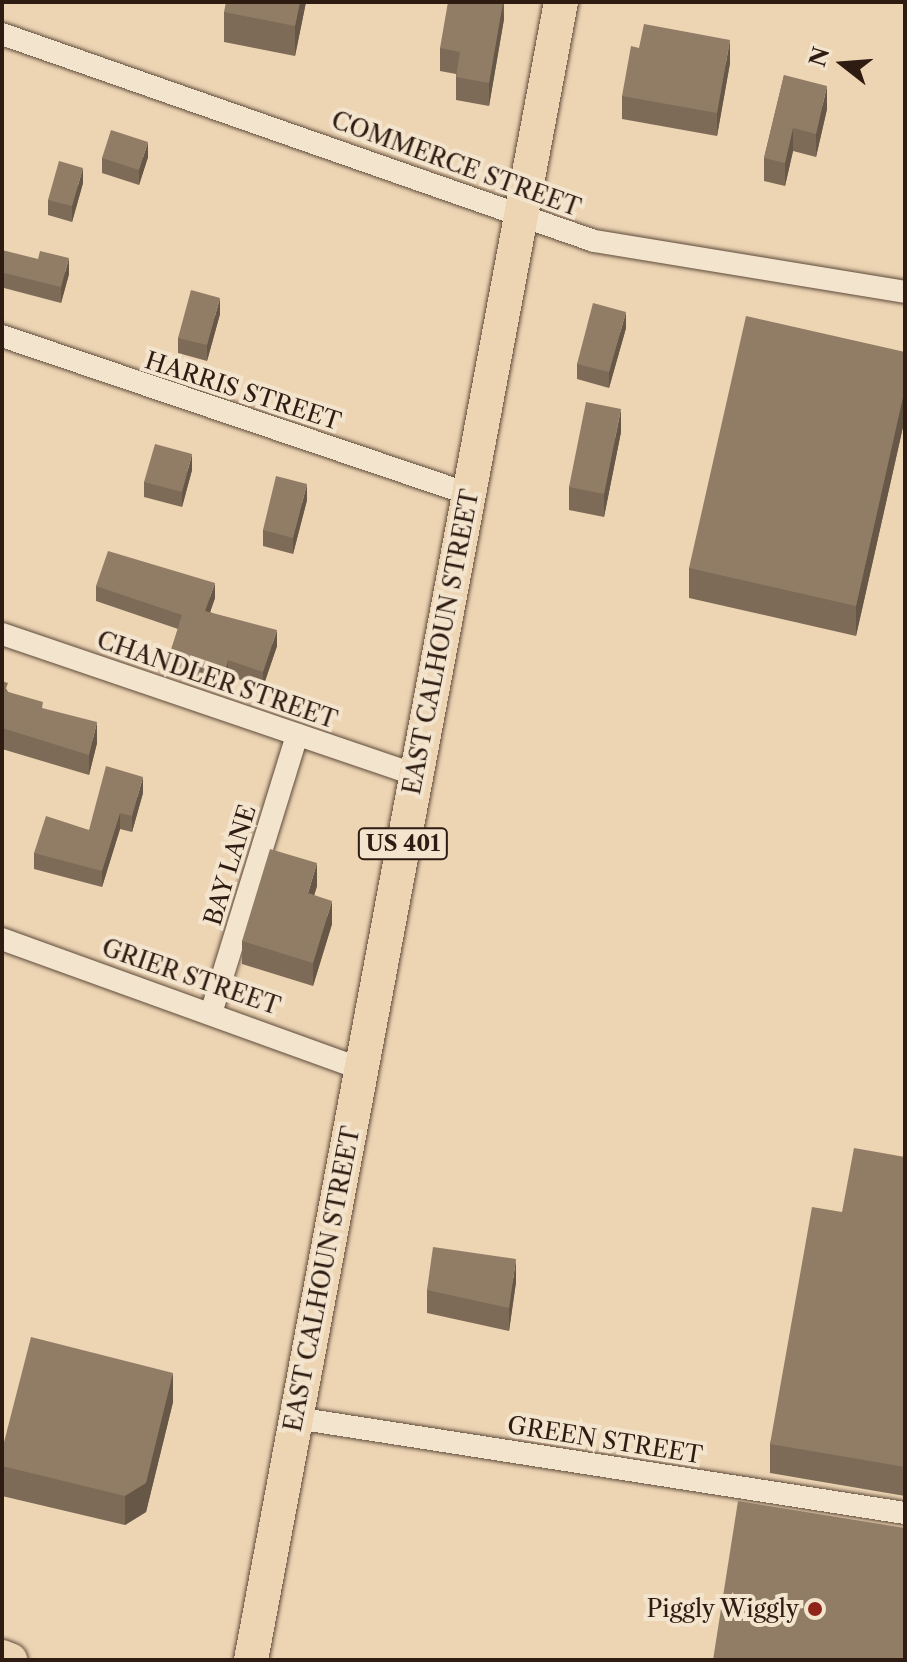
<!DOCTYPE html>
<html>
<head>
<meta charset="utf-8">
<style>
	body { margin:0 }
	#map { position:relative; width:907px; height:1662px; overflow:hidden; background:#edd5b4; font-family:"Libre Caslon Text",serif }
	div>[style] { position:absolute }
	.roads { filter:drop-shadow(0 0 2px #5e4a3a) drop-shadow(0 0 2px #5e4a3a) }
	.minor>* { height:22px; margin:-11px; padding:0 11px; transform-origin:11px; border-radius:11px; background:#f3e4ce }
	.primary>* { height:34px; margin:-17px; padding:0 17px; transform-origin:17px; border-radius:17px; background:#edd5b4 }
	.wall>* { inset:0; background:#7d6b58 }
	.shaded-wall>* { inset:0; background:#665747 }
	.building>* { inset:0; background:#917c66 }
	.dots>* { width:22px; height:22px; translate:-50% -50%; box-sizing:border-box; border:4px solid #f3e4ce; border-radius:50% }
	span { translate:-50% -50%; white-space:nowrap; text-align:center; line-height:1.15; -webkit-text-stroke:8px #f3e4ce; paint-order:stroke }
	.shield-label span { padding:2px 6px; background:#f3e4ce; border:2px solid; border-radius:6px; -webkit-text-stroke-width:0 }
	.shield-label { font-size:22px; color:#2e1b11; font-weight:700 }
	.street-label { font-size:24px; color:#2e1b11 }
	.poi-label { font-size:24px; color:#2e1b11 }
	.right { translate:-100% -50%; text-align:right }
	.frame { position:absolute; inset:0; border:4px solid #2e1b11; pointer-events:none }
	.north { position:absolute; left:803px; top:24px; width:80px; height:80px; -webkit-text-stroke:6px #f3e4ce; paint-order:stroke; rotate:287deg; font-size:22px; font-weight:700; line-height:32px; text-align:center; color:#2e1b11 }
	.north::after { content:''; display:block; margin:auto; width:28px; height:36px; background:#2e1b11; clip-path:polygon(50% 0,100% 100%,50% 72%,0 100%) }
</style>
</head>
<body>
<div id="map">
	<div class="roads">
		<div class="minor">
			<i style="left:2px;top:34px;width:627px;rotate:19.27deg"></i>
			<i style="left:594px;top:241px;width:315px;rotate:9.3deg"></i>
			<i style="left:2px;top:336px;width:492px;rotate:18.7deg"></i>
			<i style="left:2px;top:634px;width:437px;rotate:18.8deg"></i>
			<i style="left:2px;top:939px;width:382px;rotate:19.9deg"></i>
			<i style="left:212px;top:1010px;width:288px;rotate:-72.8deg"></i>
			<i style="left:296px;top:1418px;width:616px;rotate:8.87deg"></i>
		</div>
		<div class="primary">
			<i style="left:2px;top:1657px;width:9px;rotate:21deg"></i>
			<i style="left:251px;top:1660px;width:1687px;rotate:-79.41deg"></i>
		</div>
	</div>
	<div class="wall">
		<i style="clip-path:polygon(306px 2px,295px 56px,224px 42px,224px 12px)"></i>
		<i style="clip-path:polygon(504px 2px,504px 19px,489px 106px,456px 100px,456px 74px,440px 71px,440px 48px)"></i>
		<i style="clip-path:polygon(730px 63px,717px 136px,622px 119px,622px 96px)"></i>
		<i style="clip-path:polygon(784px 75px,827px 109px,816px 157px,793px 151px,785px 186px,764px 181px,764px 158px)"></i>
		<i style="clip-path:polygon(148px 157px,139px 185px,102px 173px,102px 158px)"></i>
		<i style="clip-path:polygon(83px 183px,72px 222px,48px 215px,48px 200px)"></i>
		<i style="clip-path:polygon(2px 250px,69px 274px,61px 303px,4px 288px)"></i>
		<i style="clip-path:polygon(220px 314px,207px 361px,178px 353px,178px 338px)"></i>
		<i style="clip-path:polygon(626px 328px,609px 388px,577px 379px,577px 364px)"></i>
		<i style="clip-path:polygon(905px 352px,905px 418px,856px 636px,689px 598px,689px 568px)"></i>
		<i style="clip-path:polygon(621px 432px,604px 517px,569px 510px,569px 487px)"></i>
		<i style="clip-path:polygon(192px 470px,182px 507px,144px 497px,144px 482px)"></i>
		<i style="clip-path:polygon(307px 500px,293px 554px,263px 546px,263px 530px)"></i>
		<i style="clip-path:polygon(96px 586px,215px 598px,210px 612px,277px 646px,263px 687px,228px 676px,225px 688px,171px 665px,171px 650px,178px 629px,96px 601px)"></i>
		<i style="clip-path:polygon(2px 681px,8px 692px,43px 709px,97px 743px,89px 775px,2px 749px)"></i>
		<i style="clip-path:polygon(143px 793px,132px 832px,120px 829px,102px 887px,34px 869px,34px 853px,89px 830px)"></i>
		<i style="clip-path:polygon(317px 886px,314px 895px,332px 924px,313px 986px,242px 964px,242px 941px)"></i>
		<i style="clip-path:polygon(905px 1157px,905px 1496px,770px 1473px,770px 1444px,842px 1212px)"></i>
		<i style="clip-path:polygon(516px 1282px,509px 1331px,427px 1313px,427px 1290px)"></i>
		<i style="clip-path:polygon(173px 1402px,146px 1512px,125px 1525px,2px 1496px,2px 1450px)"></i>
	</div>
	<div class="shaded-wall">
		<i style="clip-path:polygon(300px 2px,306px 2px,295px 56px,295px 26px)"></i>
		<i style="clip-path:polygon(503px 2px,504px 19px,489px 106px,489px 83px)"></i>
		<i style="clip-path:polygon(730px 40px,730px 63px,717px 136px,717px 113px)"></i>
		<i style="clip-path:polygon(827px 86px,827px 109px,816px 157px,816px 134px)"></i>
		<i style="clip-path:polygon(793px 128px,793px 151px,785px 186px,785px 163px)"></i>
		<i style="clip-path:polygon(148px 142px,148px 157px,139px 185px,139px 170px)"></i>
		<i style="clip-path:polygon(83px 168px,83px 183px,72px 222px,72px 206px)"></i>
		<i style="clip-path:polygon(69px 258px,69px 274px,61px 303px,61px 287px)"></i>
		<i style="clip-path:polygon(4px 273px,4px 288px,2px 296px,2px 280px)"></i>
		<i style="clip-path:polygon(220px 298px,220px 314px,207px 361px,207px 345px)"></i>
		<i style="clip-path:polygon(626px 312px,626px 328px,609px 388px,609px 372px)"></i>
		<i style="clip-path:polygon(905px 388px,905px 418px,856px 636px,856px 606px)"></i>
		<i style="clip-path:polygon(621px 409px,621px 432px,604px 517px,604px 494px)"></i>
		<i style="clip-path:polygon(192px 454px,192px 470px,182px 507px,182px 492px)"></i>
		<i style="clip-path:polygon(307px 484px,307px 500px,293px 554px,293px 538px)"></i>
		<i style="clip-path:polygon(215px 583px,215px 598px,205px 627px,205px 611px)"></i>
		<i style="clip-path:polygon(277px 630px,277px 646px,263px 687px,263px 672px)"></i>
		<i style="clip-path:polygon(228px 660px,228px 676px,225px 688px,225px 672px)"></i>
		<i style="clip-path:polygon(97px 722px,97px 743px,89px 775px,89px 755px)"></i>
		<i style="clip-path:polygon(143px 777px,143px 793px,132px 832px,132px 816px)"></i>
		<i style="clip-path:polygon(120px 813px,120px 829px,102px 887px,102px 871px)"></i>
		<i style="clip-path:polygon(317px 863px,317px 886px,308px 916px,308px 893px)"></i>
		<i style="clip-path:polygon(332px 901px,332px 924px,313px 986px,313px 963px)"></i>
		<i style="clip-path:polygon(516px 1259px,516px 1282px,509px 1331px,509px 1308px)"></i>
		<i style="clip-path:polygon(173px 1373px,173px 1402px,146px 1512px,125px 1525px,125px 1496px)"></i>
	</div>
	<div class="building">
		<i style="clip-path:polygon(226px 2px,300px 2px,295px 26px,224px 12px)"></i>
		<i style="clip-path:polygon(448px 2px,503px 2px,489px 83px,456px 77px,460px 52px,440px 48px)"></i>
		<i style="clip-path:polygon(644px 24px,730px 40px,717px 113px,622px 96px,631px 46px,639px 48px)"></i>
		<i style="clip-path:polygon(784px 75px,827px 86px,816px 134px,793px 128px,785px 163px,764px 158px)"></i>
		<i style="clip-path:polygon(111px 130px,148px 142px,139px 170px,102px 158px)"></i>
		<i style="clip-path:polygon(59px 161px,83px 168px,72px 206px,48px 200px)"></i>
		<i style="clip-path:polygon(2px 250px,38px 259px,40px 251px,69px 258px,61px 287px,4px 273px,2px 280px)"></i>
		<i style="clip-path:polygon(191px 290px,220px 298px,207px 345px,178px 338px)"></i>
		<i style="clip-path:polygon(593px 303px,626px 312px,609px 372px,577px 364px)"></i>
		<i style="clip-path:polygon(746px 316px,905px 352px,905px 388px,856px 606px,689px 568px)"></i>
		<i style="clip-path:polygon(586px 402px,621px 409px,604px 494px,569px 487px)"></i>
		<i style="clip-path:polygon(155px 444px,192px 454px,182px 492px,144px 482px)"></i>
		<i style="clip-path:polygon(276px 476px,307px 484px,293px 538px,263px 530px)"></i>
		<i style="clip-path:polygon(108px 551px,215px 583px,205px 611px,277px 630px,263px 672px,228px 660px,225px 672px,171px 650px,182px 615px,96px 586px)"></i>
		<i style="clip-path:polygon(2px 681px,8px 683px,5px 691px,43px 702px,42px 708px,97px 722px,89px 755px,2px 728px)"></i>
		<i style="clip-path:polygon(106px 766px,143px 777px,132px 816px,120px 813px,102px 871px,34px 853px,46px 816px,89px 830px)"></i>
		<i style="clip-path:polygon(270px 849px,317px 863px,308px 893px,332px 901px,313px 963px,242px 941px)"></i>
		<i style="clip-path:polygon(854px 1148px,905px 1157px,905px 1467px,770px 1444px,812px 1207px,842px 1212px)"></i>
		<i style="clip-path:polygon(433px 1247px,516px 1259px,509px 1308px,427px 1290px)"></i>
		<i style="clip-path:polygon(31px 1337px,173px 1373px,146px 1483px,125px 1496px,2px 1466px,2px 1450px)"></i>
		<i style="clip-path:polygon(738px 1501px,905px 1528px,905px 1660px,713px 1660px)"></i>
	</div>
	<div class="dots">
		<i style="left:815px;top:1609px;background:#8f2418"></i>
	</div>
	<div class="shield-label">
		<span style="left:403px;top:844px">US 401</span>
	</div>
	<div class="street-label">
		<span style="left:456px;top:164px;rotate:20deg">COMMERCE STREET</span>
		<span style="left:243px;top:391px;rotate:18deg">HARRIS STREET</span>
		<span style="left:441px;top:642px;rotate:-79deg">EAST CALHOUN STREET</span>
		<span style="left:217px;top:680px;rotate:19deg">CHANDLER STREET</span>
		<span style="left:230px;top:865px;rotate:-73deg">BAY LANE</span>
		<span style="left:191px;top:977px;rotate:19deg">GRIER STREET</span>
		<span style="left:322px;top:1279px;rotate:-79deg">EAST CALHOUN STREET</span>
		<span style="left:605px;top:1440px;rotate:9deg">GREEN STREET</span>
	</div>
	<div class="poi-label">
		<span class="right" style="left:799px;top:1609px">Piggly Wiggly</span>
	</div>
	<div class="frame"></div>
	<div class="north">N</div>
</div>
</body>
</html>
